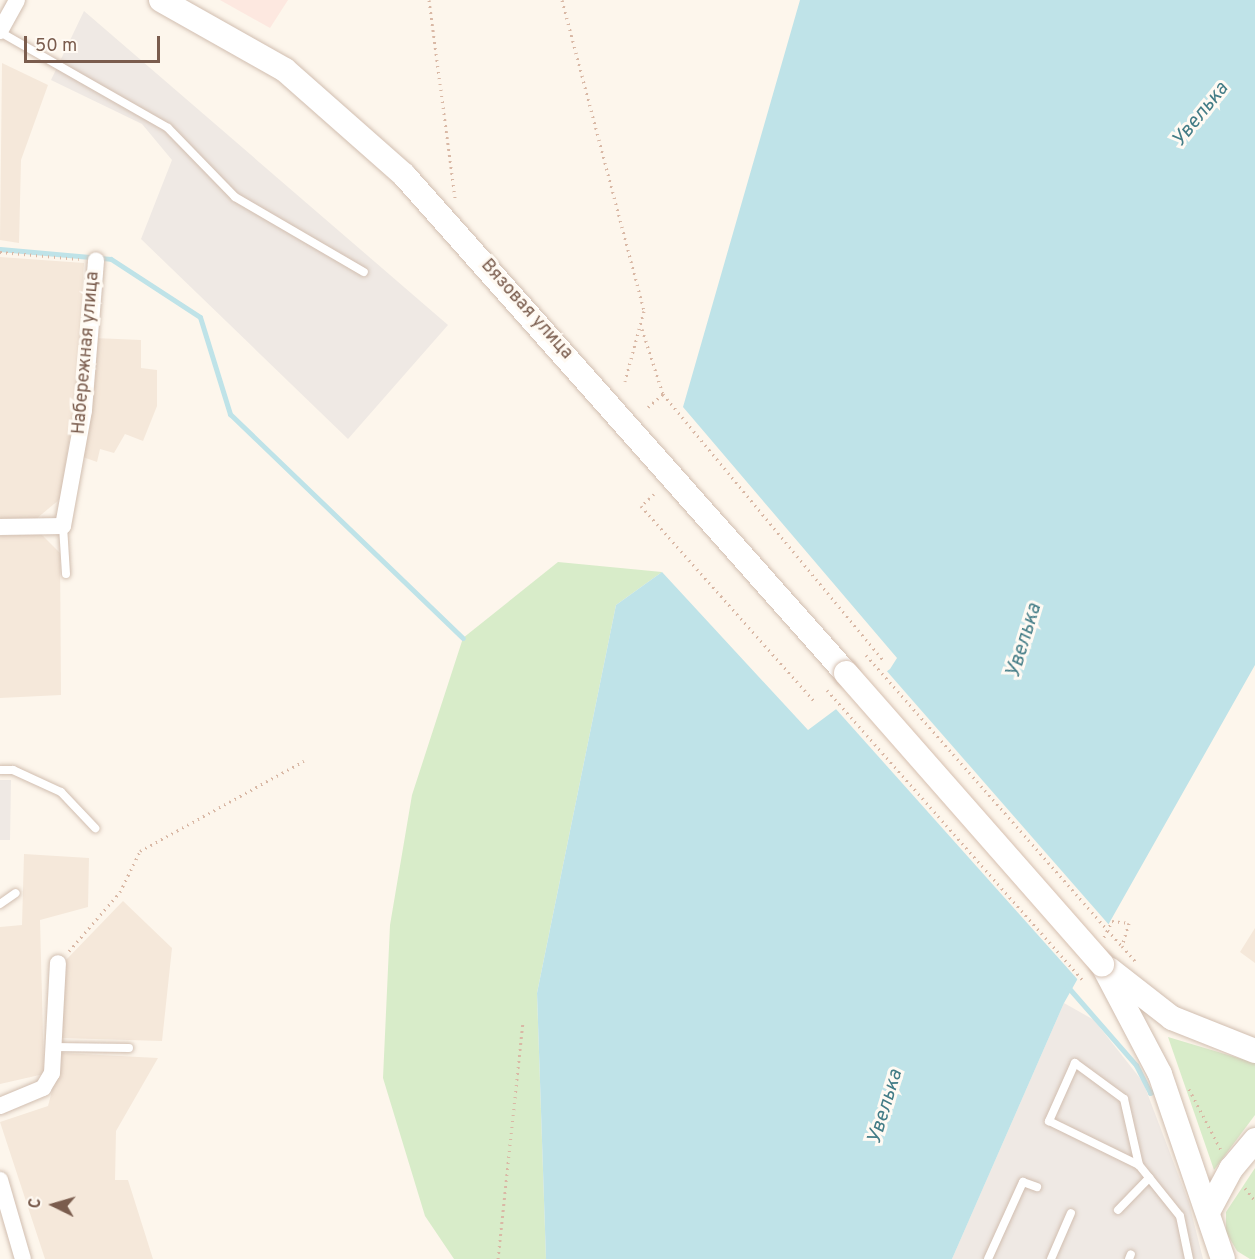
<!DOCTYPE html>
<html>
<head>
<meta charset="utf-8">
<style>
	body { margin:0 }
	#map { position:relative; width:1255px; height:1259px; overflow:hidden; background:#fdf6ec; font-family:Overpass,sans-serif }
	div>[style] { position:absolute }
	.residential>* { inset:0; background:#f5e8da }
	.commercial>* { inset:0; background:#fde8e0 }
	.industrial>* { inset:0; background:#efe9e4 }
	.green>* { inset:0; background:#d8ecc9 }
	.water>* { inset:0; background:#bfe3e8 }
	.pier>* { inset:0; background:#fdf6ec }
	.stream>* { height:5px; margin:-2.5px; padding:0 2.5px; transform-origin:2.5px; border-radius:2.5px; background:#bfe3e8 }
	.path>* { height:3px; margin-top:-1.5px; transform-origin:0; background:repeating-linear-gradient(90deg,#d9b8a5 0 1.5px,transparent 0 6px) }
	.roads { filter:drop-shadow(0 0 2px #d1beb0) drop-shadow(0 0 2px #d1beb0) }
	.lane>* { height:8px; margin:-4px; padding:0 4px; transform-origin:4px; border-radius:4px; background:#fff }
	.street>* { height:16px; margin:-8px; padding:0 8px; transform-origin:8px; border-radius:8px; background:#fff }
	.secondary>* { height:24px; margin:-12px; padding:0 12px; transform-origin:12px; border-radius:12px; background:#fff }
	.path-bridge>* { height:3px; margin-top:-1.5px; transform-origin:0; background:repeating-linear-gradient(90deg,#d9b8a5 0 1.5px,transparent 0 6px) }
	.bridges { filter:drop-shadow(0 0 2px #d6c0b0) drop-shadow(0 0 2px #d6c0b0) }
	.secondary-bridge>* { height:24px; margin:-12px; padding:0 12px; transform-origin:12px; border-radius:12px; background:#fff }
	span { translate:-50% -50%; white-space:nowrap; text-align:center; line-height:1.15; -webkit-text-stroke:6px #fffaf3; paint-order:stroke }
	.street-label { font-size:18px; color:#7a5c4d }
	.water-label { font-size:20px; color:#437c86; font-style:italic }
	.north { position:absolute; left:24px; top:1175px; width:60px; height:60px; -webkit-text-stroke:4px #fffaf3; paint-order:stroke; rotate:275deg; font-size:16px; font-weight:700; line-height:24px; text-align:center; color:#7a5c4d }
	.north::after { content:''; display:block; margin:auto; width:21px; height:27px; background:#7a5c4d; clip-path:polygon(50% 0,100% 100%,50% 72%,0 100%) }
	.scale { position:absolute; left:24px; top:36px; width:136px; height:27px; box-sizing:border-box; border:3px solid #7a5c4d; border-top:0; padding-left:8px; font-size:18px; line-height:21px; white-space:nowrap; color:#7a5c4d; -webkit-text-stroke:4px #fffaf3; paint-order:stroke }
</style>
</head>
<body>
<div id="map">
	<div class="residential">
		<i style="clip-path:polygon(2px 63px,48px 85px,21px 160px,19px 243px,0 240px)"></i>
		<i style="clip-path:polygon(0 257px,84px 263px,76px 397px,60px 499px,36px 519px,0 518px)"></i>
		<i style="clip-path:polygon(94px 338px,141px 340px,141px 368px,157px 370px,157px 406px,143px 441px,125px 434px,114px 453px,100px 449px,97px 462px,80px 456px)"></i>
		<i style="clip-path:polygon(41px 534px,60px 553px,61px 695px,0 698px,0 536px)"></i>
		<i style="clip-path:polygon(24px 854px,89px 858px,88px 907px,40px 920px,44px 1074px,0 1084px,0 927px,22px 925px)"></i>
		<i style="clip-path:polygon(123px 901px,172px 948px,162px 1041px,62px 1038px,65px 961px)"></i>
		<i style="clip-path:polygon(1255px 928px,1255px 963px,1240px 952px)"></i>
		<i style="clip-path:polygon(62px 1053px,158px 1058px,116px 1131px,115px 1180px,128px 1180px,153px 1259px,45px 1259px,0 1122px,48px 1106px)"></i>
	</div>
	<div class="commercial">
		<i style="clip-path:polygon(220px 0,288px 0,270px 28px)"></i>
	</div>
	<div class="industrial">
		<i style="clip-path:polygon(84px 11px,448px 325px,348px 439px,141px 239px,172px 160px,142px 124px,51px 80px)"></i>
		<i style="clip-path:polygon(0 780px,11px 780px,10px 840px,0 840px)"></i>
		<i style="clip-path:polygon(1064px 1003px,1094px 1020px,1143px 1082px,1189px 1203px,1203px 1259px,952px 1259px)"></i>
	</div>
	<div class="green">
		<i style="clip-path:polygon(558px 562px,662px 572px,616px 605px,537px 993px,546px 1259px,454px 1259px,425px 1216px,383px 1078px,390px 925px,412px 795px,463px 638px)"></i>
		<i style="clip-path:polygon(1168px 1037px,1255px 1063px,1255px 1115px,1214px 1170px)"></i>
		<i style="clip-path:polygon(1255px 1168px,1255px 1259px,1250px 1259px,1237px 1251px,1226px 1232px,1226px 1212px)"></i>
	</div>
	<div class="water">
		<i style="clip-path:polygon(800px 0,1255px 0,1255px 665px,1064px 1003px,952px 1259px,546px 1259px,537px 993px,616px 605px,662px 572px,808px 730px,890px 669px,897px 658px,683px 407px)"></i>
	</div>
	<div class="pier">
		<i style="clip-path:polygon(885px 669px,1110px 926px,1079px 981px,835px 708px)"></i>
	</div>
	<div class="stream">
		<i style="left:0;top:249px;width:111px;rotate:5.1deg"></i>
		<i style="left:111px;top:259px;width:106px;rotate:33.1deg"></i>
		<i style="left:200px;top:317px;width:102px;rotate:72.8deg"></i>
		<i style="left:230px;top:414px;width:323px;rotate:43.9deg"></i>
		<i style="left:1067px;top:986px;width:105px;rotate:48.9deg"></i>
		<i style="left:1136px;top:1065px;width:31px;rotate:63deg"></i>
		<i style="left:1150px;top:1093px;width:10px;rotate:-29deg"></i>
	</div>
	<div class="path">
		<i style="left:429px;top:0;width:200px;rotate:82.5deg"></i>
		<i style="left:562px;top:0;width:322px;rotate:75.2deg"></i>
		<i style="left:644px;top:311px;width:73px;rotate:105.2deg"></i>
		<i style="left:0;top:252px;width:79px;rotate:5.1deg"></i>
		<i style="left:642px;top:329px;width:68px;rotate:72.1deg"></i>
		<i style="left:663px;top:394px;width:347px;rotate:50.4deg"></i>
		<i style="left:648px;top:407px;width:20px;rotate:-41deg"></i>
		<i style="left:654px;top:494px;width:18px;rotate:137deg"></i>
		<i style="left:641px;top:506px;width:261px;rotate:48.4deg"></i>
		<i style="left:827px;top:690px;width:389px;rotate:48.6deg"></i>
		<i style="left:1104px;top:937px;width:18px;rotate:-63deg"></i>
		<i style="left:1112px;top:921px;width:17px;rotate:7deg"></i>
		<i style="left:1129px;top:923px;width:24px;rotate:107deg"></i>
		<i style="left:1122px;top:946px;width:20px;rotate:49deg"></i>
		<i style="left:69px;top:951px;width:78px;rotate:-49.2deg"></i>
		<i style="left:120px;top:892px;width:46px;rotate:-64deg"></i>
		<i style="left:140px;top:851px;width:187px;rotate:-28.8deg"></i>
		<i style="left:1189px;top:1089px;width:69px;rotate:62.3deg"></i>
		<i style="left:1245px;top:1188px;width:16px;rotate:52deg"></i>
		<i style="left:498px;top:1259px;width:238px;rotate:-84deg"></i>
	</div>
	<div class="roads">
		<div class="lane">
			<i style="left:0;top:32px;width:193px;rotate:29.7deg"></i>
			<i style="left:168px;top:128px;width:96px;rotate:45.8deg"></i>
			<i style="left:235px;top:197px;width:149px;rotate:30.2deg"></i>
			<i style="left:63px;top:526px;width:48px;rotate:86.4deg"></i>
			<i style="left:0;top:770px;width:13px"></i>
			<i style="left:13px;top:770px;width:53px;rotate:24.6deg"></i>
			<i style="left:61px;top:792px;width:50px;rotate:46.6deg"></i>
			<i style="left:0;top:904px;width:19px;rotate:-35deg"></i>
			<i style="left:53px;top:1047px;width:76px;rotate:0.8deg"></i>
			<i style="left:1139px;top:1165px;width:68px;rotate:-102.8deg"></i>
			<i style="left:1124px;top:1099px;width:61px;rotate:-143.7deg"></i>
			<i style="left:1075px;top:1063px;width:64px;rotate:114.1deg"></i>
			<i style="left:1049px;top:1121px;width:100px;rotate:26.1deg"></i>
			<i style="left:1139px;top:1165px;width:65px;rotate:51.2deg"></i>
			<i style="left:1180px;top:1216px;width:44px;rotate:78.2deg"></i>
			<i style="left:1118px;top:1210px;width:45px;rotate:-45.9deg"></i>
			<i style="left:988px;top:1259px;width:85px;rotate:-65.6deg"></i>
			<i style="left:1023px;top:1182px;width:15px;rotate:20deg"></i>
			<i style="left:1051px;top:1259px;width:50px;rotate:-66.5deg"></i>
			<i style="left:1129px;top:1259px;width:5px;rotate:-68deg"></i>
		</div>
		<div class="street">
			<i style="left:0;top:31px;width:35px;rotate:-61deg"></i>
			<i style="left:0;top:527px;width:63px;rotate:-0.9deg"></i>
			<i style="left:63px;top:526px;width:118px;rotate:-79.7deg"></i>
			<i style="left:84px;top:410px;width:150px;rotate:-85.4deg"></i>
			<i style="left:0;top:1106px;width:47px;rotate:-22.7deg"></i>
			<i style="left:43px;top:1088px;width:17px;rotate:-59deg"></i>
			<i style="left:52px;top:1073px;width:110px;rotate:-86.9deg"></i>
			<i style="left:0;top:1180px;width:82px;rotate:73.8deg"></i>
		</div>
		<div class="secondary">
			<i style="left:161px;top:0;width:142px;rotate:29.4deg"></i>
			<i style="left:285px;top:70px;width:159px;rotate:41.4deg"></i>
			<i style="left:404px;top:175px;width:666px;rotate:48.41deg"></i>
			<i style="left:1102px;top:964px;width:124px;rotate:62.2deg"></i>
			<i style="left:1160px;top:1074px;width:195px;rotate:71.2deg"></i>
			<i style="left:1109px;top:969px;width:80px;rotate:37.9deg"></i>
			<i style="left:1172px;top:1018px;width:89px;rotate:21.7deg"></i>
			<i style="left:1209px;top:1210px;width:47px;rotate:-61.8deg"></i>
			<i style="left:1231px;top:1169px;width:38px;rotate:-50deg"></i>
		</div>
	</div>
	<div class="path-bridge">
		<i style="left:866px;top:655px;width:388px;rotate:48.7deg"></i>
	</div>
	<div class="bridges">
		<div class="secondary-bridge">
			<i style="left:846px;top:673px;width:388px;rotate:48.7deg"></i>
		</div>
	</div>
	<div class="street-label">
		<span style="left:526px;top:310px;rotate:48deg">Вязовая улица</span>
		<span style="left:87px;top:353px;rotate:-85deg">Набережная улица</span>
	</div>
	<div class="water-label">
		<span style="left:1201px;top:115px;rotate:-51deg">Увелька</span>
		<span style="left:1025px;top:641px;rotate:-73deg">Увелька</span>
		<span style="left:886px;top:1107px;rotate:-73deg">Увелька</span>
	</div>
	<div class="north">С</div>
	<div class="scale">50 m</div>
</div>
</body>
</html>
